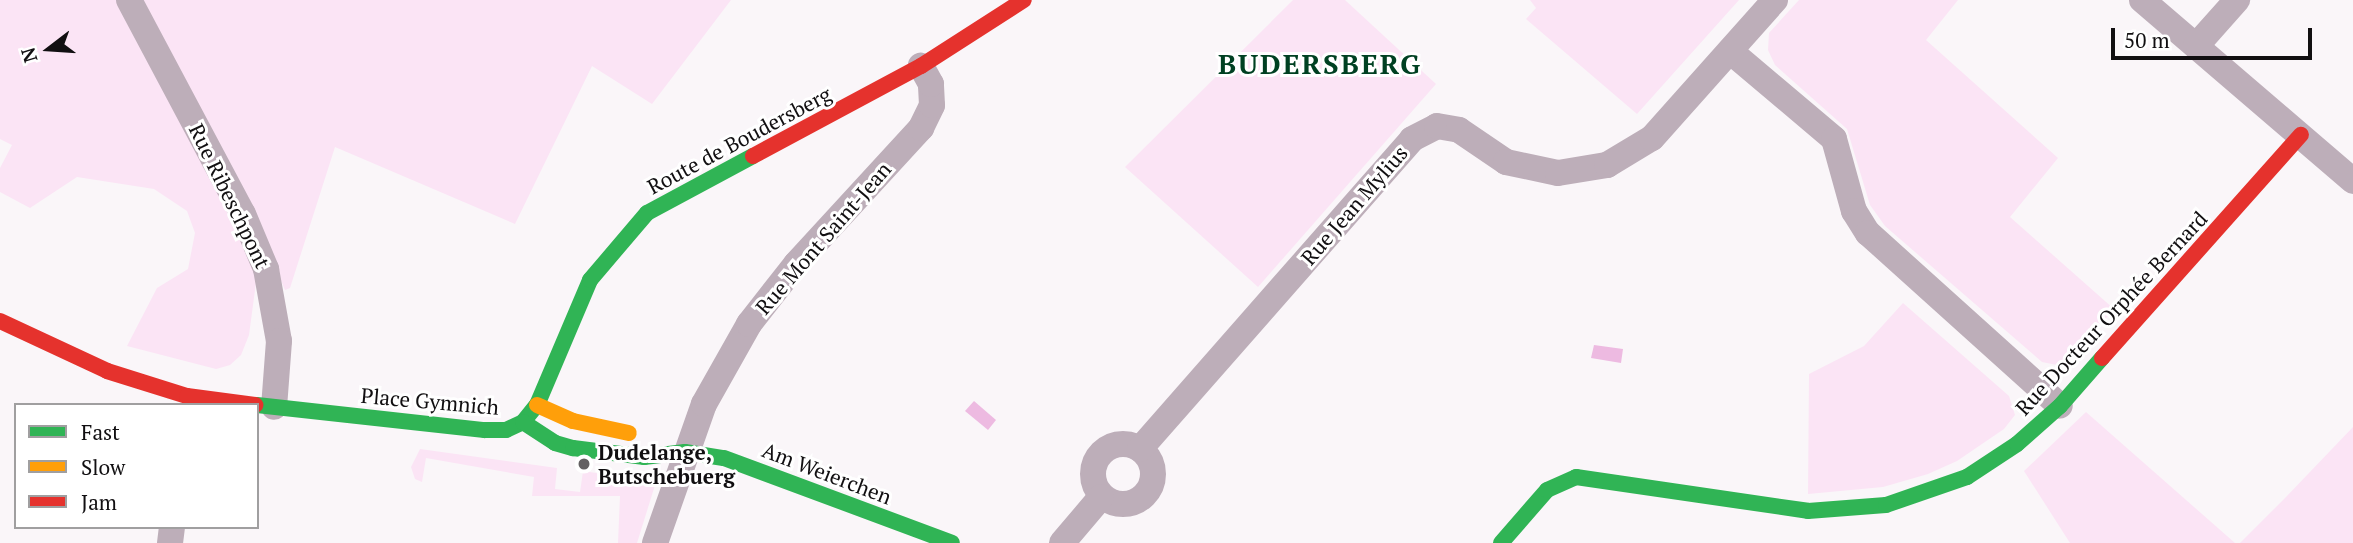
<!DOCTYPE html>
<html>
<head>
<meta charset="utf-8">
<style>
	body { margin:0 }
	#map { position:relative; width:2353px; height:543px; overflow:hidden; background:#faf6f9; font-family:"PT Serif",serif }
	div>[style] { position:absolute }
	.green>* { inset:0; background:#fbe4f5 }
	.water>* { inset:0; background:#edbae1 }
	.street>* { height:26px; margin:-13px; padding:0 13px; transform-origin:13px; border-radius:13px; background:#bdaeb9 }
	.street>.ring { margin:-13px; padding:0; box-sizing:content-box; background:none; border:26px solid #bdaeb9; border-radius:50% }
	.fast>* { height:16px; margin:-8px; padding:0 8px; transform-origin:8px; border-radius:8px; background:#30b455 }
	.slow>* { height:16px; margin:-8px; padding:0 8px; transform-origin:8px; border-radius:8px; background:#ff9f0a }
	.jam>* { height:16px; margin:-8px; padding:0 8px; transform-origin:8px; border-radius:8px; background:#e5322d }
	.dots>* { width:19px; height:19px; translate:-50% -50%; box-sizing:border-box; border:4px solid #fff; border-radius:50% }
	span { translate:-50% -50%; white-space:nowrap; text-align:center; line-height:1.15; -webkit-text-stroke:6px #fff; paint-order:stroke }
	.street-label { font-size:21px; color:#110f11 }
	.poi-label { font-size:21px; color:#110f11; font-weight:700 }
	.left { translate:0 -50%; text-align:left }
	.district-label { font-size:28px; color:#004022; font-weight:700; letter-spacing:2px }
	.legend { position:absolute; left:14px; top:403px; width:245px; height:126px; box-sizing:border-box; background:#fff; border:2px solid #a09fa0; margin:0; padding:9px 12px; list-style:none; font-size:21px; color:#110f11 }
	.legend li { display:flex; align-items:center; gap:14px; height:35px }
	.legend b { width:35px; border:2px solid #a09fa0 }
	.north { position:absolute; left:14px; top:14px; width:70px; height:70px; -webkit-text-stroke:5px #fff; paint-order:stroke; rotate:253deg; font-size:19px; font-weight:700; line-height:28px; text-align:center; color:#110f11 }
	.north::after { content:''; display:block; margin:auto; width:24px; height:32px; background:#110f11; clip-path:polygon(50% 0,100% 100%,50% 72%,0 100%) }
	.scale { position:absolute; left:2111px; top:28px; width:201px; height:32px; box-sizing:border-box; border:4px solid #110f11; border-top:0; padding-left:9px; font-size:21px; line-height:24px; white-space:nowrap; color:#110f11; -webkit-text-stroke:5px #fff; paint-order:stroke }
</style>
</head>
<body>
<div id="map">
	<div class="green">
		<i style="clip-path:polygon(0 0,121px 0,238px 227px,257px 275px,249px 335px,241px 355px,230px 365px,216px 369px,127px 346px,157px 288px,188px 269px,195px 233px,187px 211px,154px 189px,77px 177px,30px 208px,0 192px,0 168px,12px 145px,0 139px)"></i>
		<i style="clip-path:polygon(138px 0,731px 0,652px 104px,592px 66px,515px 224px,335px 147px,290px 288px,285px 290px,250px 209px)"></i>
		<i style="clip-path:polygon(1293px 0,1345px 0,1436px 84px,1258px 287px,1125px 167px)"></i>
		<i style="clip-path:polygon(1530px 0,1739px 0,1637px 114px,1526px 19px,1536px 8px)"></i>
		<i style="clip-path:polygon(1799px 0,1958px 0,1926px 40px,2058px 158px,2010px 217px,2114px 309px,2071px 358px,2057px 365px,2042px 362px,1885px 226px,1870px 205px,1847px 129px,1775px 65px,1768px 50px,1769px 33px)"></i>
		<i style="clip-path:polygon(1903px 303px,2009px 396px,2015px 415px,2004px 429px,1957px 461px,1928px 474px,1883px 487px,1808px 494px,1809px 374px,1864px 346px)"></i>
		<i style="clip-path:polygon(2086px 412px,2235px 543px,2070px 543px,2024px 471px)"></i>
		<i style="clip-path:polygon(2353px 427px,2353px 543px,2240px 543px,2286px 497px)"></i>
		<i style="clip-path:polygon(420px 449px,557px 468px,555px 489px,580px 492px,583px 471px,656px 482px,637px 543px,618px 543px,620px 496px,532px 496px,534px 477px,426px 458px,422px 482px,415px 479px,411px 467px)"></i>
	</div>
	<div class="water">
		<i style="clip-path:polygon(1594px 345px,1623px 349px,1621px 363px,1591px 358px)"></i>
		<i style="clip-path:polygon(974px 401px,996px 420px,988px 430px,965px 411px)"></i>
	</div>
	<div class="street">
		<i style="left:129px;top:0;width:242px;rotate:62deg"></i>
		<i style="left:243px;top:214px;width:60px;rotate:67.3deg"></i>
		<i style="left:266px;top:269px;width:73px;rotate:79.8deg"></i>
		<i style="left:279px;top:341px;width:66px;rotate:94.3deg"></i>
		<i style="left:2142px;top:0;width:278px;rotate:40.6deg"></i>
		<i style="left:2196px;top:46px;width:62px;rotate:-48.3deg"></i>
		<i style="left:1730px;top:51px;width:136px;rotate:40.2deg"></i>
		<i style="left:1834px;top:139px;width:75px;rotate:74.5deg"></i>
		<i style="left:1854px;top:211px;width:26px;rotate:58deg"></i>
		<i style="left:1868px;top:233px;width:258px;rotate:42deg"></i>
		<i class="ring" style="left:1093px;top:444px;width:34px;height:34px"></i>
		<i style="left:1140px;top:449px;width:412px;rotate:-48.7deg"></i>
		<i style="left:1412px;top:139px;width:28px;rotate:-27deg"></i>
		<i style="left:1437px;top:126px;width:22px;rotate:10deg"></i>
		<i style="left:1459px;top:130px;width:57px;rotate:34.2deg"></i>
		<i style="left:1506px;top:162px;width:53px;rotate:11.9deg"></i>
		<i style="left:1558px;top:173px;width:50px;rotate:-9.3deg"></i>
		<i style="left:1607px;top:165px;width:52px;rotate:-31deg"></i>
		<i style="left:1652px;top:138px;width:185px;rotate:-48.3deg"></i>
		<i style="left:170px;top:543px;width:16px;rotate:-83deg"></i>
		<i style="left:655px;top:543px;width:147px;rotate:-70.6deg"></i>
		<i style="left:704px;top:404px;width:92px;rotate:-60.6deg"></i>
		<i style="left:749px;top:324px;width:76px;rotate:-51.9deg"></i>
		<i style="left:796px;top:264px;width:185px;rotate:-47.4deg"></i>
		<i style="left:921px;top:128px;width:25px;rotate:-64deg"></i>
		<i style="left:932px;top:105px;width:21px;rotate:-93deg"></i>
		<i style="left:931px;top:84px;width:21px;rotate:-119deg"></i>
		<i style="left:1062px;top:543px;width:60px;rotate:-49.7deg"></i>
	</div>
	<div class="fast">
		<i style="left:257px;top:405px;width:229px;rotate:6.3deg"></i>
		<i style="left:485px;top:430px;width:21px"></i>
		<i style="left:506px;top:430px;width:19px;rotate:-25deg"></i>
		<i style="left:523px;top:422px;width:22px;rotate:-51deg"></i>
		<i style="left:537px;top:405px;width:136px;rotate:-67deg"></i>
		<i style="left:590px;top:280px;width:88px;rotate:-49.6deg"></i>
		<i style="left:647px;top:213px;width:120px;rotate:-28.3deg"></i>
		<i style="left:523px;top:422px;width:38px;rotate:33deg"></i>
		<i style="left:555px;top:443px;width:19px;rotate:16deg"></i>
		<i style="left:573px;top:448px;width:72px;rotate:7.2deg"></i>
		<i style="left:644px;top:457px;width:41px;rotate:-7deg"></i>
		<i style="left:685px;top:452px;width:39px;rotate:9deg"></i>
		<i style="left:724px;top:458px;width:243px;rotate:20.4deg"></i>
		<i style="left:1501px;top:543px;width:70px;rotate:-49deg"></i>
		<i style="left:1547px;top:490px;width:32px;rotate:-24deg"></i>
		<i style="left:1576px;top:477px;width:234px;rotate:8.3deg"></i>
		<i style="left:1808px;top:511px;width:78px;rotate:-4.4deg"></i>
		<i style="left:1886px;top:505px;width:86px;rotate:-19.1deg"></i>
		<i style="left:1967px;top:477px;width:60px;rotate:-33.4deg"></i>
		<i style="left:2017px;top:444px;width:57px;rotate:-41.5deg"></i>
		<i style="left:2060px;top:406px;width:64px;rotate:-48.8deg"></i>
	</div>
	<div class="slow">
		<i style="left:537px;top:405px;width:39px;rotate:24deg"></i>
		<i style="left:573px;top:421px;width:57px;rotate:12.1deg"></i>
	</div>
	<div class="jam">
		<i style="left:753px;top:156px;width:191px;rotate:-28.2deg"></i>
		<i style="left:921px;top:66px;width:122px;rotate:-32.7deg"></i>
		<i style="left:0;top:321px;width:118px;rotate:25deg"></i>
		<i style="left:107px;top:371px;width:84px;rotate:17.4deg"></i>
		<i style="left:187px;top:396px;width:69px;rotate:7.5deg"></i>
		<i style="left:2102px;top:358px;width:299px;rotate:-48.3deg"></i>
	</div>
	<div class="dots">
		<i style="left:584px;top:464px;background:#636062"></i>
	</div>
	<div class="street-label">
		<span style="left:739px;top:140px;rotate:-28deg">Route de Boudersberg</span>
		<span style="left:230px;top:196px;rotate:64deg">Rue Ribeschpont</span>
		<span style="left:1354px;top:205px;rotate:-49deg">Rue Jean Mylius</span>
		<span style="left:823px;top:238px;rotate:-49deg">Rue Mont Saint-Jean</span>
		<span style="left:2111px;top:313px;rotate:-47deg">Rue Docteur Orphée Bernard</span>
		<span style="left:430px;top:401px;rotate:5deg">Place Gymnich</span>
		<span style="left:827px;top:473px;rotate:21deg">Am Weierchen</span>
	</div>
	<div class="poi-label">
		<span class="left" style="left:598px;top:464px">Dudelange,<br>Butschebuerg</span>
	</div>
	<div class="district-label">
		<span style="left:1320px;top:64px">BUDERSBERG</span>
	</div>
	<ul class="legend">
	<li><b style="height:9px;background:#30b455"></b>Fast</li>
	<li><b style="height:9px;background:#ff9f0a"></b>Slow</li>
	<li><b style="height:9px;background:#e5322d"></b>Jam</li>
	</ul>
	<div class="north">N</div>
	<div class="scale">50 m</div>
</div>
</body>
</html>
